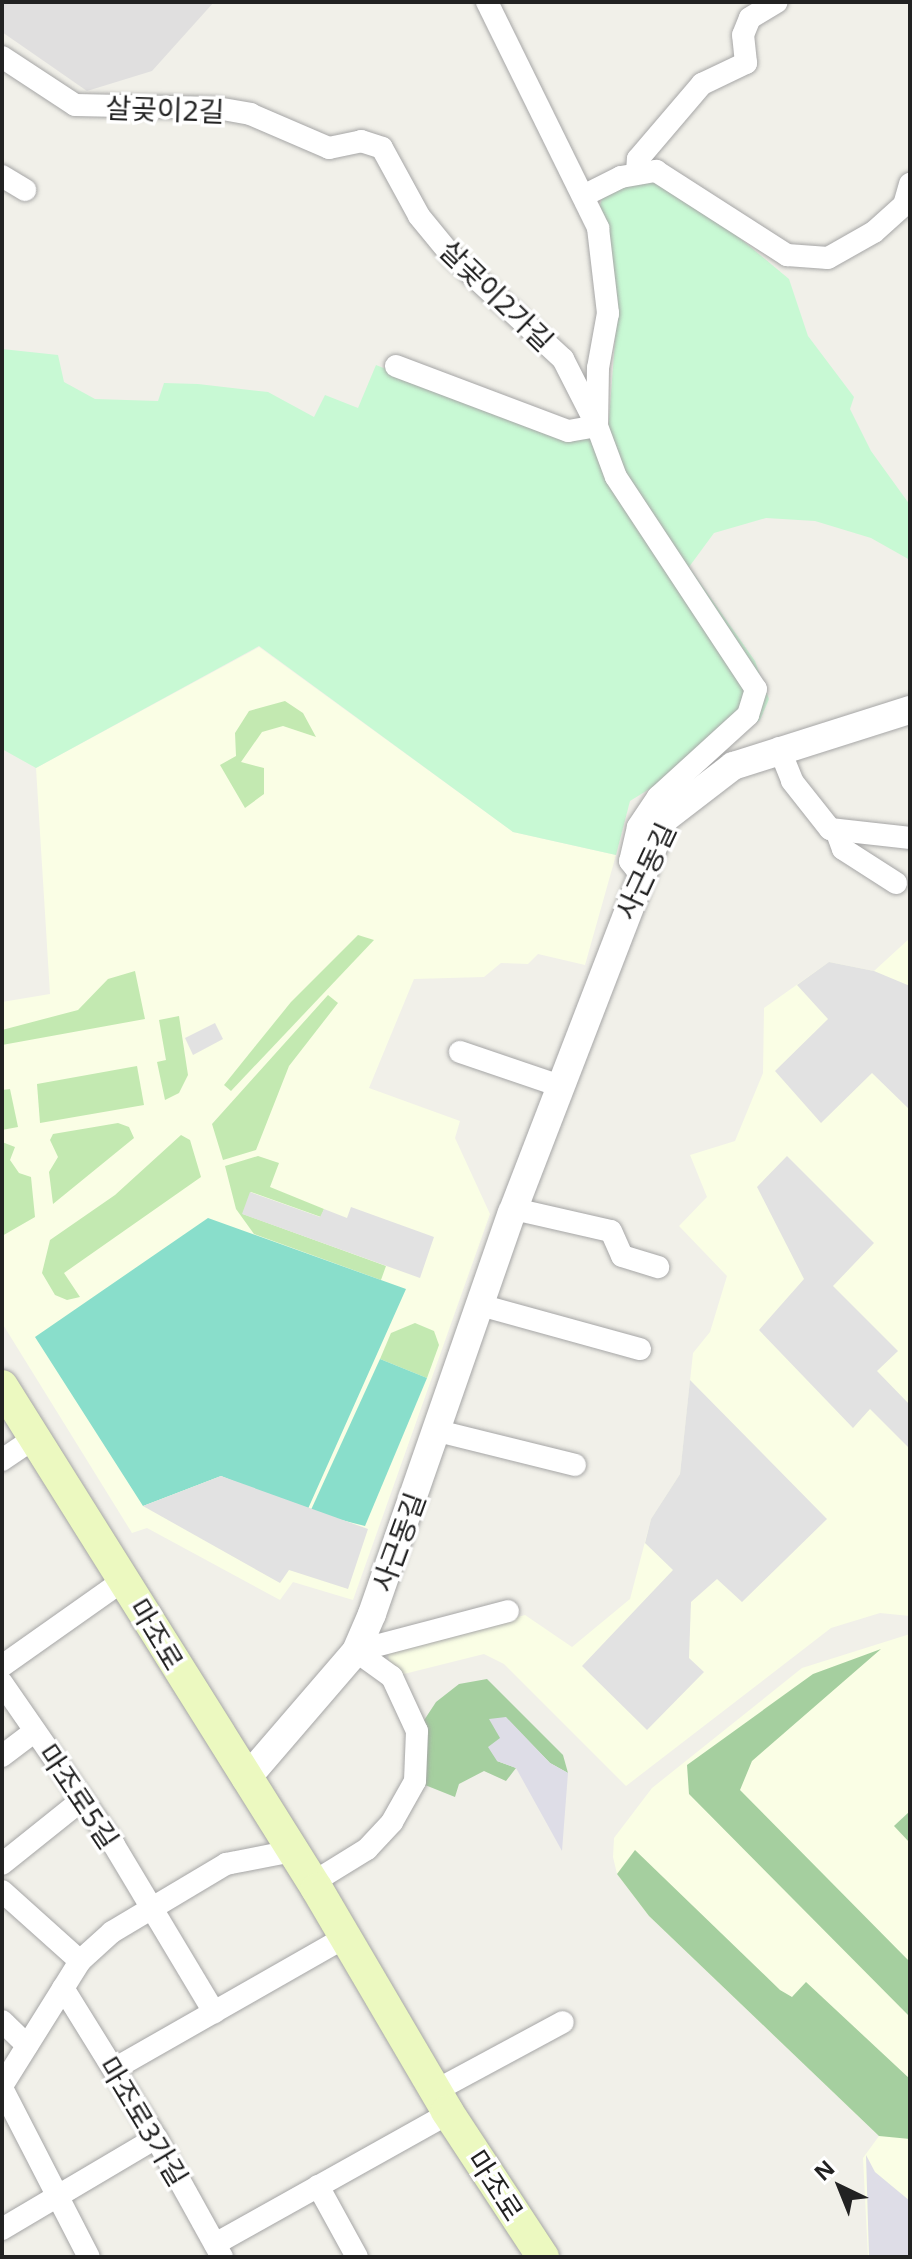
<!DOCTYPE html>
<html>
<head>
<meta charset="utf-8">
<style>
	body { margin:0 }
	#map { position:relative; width:912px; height:2259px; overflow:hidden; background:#f1f0e9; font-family:"Noto Sans","Noto Sans KR",sans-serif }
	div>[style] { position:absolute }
	.residential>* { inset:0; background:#e0dfdf }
	.education>* { inset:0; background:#fafee5 }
	.grass>* { inset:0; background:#c3e9b1 }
	.forest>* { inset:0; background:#a5cf9f }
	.park>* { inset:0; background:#c8f9d4 }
	.pitch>* { inset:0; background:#89decb }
	.parking>* { inset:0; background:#e2e2e2 }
	.plaza>* { inset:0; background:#dedde7 }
	.roads { filter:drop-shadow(0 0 2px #a6a6a6) drop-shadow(0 0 2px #a6a6a6) }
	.minor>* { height:22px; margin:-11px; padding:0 11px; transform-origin:11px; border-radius:11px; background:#fff }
	.tertiary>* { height:28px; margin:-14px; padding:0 14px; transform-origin:14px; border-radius:14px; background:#fff }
	.secondary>* { height:32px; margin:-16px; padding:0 16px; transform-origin:16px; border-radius:16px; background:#ecf9c0 }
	span { translate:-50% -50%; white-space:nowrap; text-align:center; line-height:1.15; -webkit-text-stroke:7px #fff; paint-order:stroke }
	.street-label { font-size:28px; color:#222 }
	.frame { position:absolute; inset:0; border:4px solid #222; pointer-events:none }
	.north { position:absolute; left:800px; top:2147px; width:80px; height:80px; -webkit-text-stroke:6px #fff; paint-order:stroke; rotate:317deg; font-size:22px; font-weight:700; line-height:32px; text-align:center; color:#222 }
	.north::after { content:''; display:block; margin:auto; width:28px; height:36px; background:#222; clip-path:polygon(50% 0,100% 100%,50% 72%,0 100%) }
</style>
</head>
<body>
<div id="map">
	<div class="residential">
		<i style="clip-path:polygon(2px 2px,214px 2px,152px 71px,87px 91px,2px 32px)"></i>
	</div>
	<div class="education">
		<i style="clip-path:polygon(259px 647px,513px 832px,616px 855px,585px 965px,538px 954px,528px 964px,501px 963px,484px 977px,414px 979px,369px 1088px,460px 1121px,455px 1138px,490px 1214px,353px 1600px,293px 1582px,280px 1600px,147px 1528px,132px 1533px,2px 1323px,2px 1002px,50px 994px,36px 768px)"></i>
		<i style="clip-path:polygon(910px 938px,910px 1616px,880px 1613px,831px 1628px,626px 1786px,504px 1664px,484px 1654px,392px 1677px,388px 1654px,525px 1615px,572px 1647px,630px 1599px,651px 1519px,680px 1474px,693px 1353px,710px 1332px,727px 1276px,679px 1226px,707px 1197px,690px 1155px,735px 1141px,763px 1073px,764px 1008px,829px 962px,874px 971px)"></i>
		<i style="clip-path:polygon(910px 1634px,910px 2257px,868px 2257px,863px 2158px,879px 2136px,649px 1916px,617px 1874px,613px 1857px,614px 1838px,652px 1788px,802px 1668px)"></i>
	</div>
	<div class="grass">
		<i style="clip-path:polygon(285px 701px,303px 713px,316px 737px,283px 726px,262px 732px,241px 762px,264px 768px,264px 794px,245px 808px,220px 765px,236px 756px,235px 733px,249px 711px)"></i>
		<i style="clip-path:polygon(358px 935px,374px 940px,231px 1091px,224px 1085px,291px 1002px)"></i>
		<i style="clip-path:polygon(135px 971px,145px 1019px,2px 1045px,2px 1030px,78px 1010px,108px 979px)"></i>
		<i style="clip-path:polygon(328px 995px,338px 1003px,289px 1066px,256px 1150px,223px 1160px,212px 1124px)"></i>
		<i style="clip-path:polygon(179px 1016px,188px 1075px,179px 1093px,165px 1100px,157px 1062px,166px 1060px,159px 1020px)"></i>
		<i style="clip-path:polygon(137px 1066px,144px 1105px,40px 1123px,37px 1084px)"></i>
		<i style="clip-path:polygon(10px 1089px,18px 1127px,2px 1130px,2px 1090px)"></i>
		<i style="clip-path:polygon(118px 1123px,129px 1127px,134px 1138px,53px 1204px,49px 1172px,58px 1157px,50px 1140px,53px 1134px)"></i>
		<i style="clip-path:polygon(181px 1135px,190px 1140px,201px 1177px,64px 1273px,80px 1297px,67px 1300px,55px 1295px,42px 1273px,50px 1240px,115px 1195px)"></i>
		<i style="clip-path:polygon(2px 1142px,15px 1147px,10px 1160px,19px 1173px,31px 1177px,35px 1217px,2px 1236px)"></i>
		<i style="clip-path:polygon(258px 1156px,279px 1163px,270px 1187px,324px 1209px,321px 1217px,251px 1192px,243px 1214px,386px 1266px,381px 1280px,254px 1234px,236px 1209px,225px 1166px)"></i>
		<i style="clip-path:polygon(415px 1323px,434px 1331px,439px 1345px,427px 1378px,380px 1359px,391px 1333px)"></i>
	</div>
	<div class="forest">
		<i style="clip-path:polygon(881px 1649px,752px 1761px,740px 1790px,910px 1962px,910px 2017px,689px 1794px,687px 1765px,813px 1674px)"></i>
		<i style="clip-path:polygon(487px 1679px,563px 1755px,568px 1773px,550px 1763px,505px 1717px,497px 1761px,516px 1768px,506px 1781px,484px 1771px,459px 1784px,455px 1797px,415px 1781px,417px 1731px,436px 1702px,459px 1684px)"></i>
		<i style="clip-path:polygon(910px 1811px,910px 1843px,894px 1826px)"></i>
		<i style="clip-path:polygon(635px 1850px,780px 1990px,792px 1997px,806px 1982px,910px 2079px,910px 2139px,879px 2136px,649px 1916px,617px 1874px)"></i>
	</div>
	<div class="park">
		<i style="clip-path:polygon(645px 176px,695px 201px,789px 279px,808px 336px,854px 397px,850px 409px,871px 451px,910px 505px,910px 560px,871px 538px,815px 521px,766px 518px,714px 533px,689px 567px,755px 661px,769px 699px,760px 720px,630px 801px,616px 855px,513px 832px,259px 646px,36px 768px,2px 749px,2px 349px,58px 355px,64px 382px,95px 399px,158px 401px,164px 383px,198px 384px,268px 392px,314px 417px,325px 395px,358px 408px,376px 365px,569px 442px,608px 433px,618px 301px,599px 208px,603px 196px)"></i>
	</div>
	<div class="pitch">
		<i style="clip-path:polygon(208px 1218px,406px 1289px,307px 1511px,221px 1476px,143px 1506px,35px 1337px)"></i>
		<i style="clip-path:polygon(380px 1359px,427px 1378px,365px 1526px,310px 1512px)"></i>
	</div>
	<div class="parking">
		<i style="clip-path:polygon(829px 962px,874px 971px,910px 986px,910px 1110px,872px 1073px,821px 1123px,775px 1071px,828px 1019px,797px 985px)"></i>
		<i style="clip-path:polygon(215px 1023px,223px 1039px,193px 1055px,185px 1038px)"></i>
		<i style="clip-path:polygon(787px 1156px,874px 1243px,833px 1286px,898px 1351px,877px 1371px,910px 1405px,910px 1449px,870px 1409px,853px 1428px,759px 1330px,804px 1279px,757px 1187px)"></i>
		<i style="clip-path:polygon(250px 1192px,320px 1217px,324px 1209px,347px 1218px,351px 1207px,434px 1237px,420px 1278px,242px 1214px)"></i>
		<i style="clip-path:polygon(690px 1380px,827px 1519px,742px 1602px,717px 1579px,691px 1602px,689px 1658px,704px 1672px,647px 1730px,582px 1666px,673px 1570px,645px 1543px,651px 1519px,680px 1474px)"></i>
		<i style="clip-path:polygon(221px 1476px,368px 1529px,348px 1589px,289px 1570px,280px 1583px,143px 1506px)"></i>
	</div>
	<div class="plaza">
		<i style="clip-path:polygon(506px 1717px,550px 1763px,568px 1773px,562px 1851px,516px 1768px,497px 1761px,488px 1747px,500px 1738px,489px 1719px)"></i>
		<i style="clip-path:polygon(866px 2155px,875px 2172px,910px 2201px,910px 2257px,869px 2257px)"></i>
	</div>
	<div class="roads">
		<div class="minor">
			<i style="left:487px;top:2px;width:252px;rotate:63.8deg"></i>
			<i style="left:598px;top:228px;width:86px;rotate:83.3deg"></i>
			<i style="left:608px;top:313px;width:56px;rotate:100.3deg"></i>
			<i style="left:598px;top:368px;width:58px;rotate:91deg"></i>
			<i style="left:597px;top:426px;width:54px;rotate:69.6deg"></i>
			<i style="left:616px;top:477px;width:254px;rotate:56.6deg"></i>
			<i style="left:756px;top:689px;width:27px;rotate:107deg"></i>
			<i style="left:748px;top:715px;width:122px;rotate:137.7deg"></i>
			<i style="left:658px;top:797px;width:36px;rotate:124deg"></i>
			<i style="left:638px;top:827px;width:35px;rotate:103deg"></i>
			<i style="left:630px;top:861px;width:16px;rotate:52deg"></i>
			<i style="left:2px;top:57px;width:87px;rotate:33.3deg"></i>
			<i style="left:75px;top:105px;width:142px;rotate:1.2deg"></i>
			<i style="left:217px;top:108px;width:34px;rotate:10deg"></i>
			<i style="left:250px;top:114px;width:86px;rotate:23.3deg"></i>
			<i style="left:329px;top:148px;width:33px;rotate:-12deg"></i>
			<i style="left:361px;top:141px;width:22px;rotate:18deg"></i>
			<i style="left:382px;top:148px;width:77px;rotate:61.4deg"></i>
			<i style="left:419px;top:216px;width:50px;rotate:50.6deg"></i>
			<i style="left:451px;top:255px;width:153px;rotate:42.9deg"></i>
			<i style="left:563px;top:359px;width:75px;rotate:63.1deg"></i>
			<i style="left:597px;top:426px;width:29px;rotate:170deg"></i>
			<i style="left:568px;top:431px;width:184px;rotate:-159.3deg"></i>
			<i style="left:637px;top:172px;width:13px;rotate:-86deg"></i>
			<i style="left:638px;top:159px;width:99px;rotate:-49.5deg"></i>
			<i style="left:702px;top:84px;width:49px;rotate:-25.5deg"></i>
			<i style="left:746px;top:63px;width:28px;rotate:-96deg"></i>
			<i style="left:743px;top:35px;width:18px;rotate:-68deg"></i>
			<i style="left:750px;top:18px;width:31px;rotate:-31deg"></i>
			<i style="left:2px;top:176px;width:27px;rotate:31deg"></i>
			<i style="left:585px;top:195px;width:40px;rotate:-26.6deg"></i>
			<i style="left:621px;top:177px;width:36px;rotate:-10deg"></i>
			<i style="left:656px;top:171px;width:156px;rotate:32.7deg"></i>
			<i style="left:787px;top:255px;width:41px;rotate:4.2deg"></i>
			<i style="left:828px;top:258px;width:53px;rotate:-29.5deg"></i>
			<i style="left:874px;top:232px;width:40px;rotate:-42deg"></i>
			<i style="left:904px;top:205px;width:22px;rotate:-74deg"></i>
			<i style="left:779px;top:748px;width:35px;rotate:68deg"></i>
			<i style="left:792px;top:781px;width:61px;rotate:51.6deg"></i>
			<i style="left:830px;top:829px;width:81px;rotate:6.4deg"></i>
			<i style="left:836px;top:830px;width:20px;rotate:70deg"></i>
			<i style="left:843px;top:849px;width:63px;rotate:32.7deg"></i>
			<i style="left:460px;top:1052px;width:106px;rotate:18.8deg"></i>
			<i style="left:514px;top:1209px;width:99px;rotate:12.8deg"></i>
			<i style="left:611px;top:1231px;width:27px;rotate:66deg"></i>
			<i style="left:622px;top:1256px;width:38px;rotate:17deg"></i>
			<i style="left:480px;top:1305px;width:166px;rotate:15.4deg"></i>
			<i style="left:438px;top:1431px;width:141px;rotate:13.9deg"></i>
			<i style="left:2px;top:1460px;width:40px;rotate:-34deg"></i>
			<i style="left:356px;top:1651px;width:157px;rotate:-14.7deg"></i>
			<i style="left:2px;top:1666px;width:149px;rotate:-35.2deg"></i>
			<i style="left:2px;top:1683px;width:197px;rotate:55.3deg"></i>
			<i style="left:114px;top:1845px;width:195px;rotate:59.1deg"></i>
			<i style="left:2px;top:1756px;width:41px;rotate:-37.1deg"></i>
			<i style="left:2px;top:1864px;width:102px;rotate:-38.7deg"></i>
			<i style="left:312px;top:1883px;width:65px;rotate:-31.7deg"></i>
			<i style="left:367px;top:1849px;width:37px;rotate:-47deg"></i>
			<i style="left:392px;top:1822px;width:47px;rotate:-60.7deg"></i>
			<i style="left:415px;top:1781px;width:50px;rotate:-87.7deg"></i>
			<i style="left:417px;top:1731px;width:60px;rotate:-114.8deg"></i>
			<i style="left:392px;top:1677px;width:44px;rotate:-144.2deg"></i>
			<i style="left:2px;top:1891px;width:105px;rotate:41.9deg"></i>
			<i style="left:63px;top:1988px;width:176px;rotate:58.2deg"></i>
			<i style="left:156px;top:2138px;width:136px;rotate:61deg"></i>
			<i style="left:2px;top:2021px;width:35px;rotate:44deg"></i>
			<i style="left:114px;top:2069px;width:266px;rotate:-29.7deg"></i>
			<i style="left:2px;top:2086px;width:147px;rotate:-58deg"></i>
			<i style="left:80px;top:1961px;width:43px;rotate:-42.2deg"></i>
			<i style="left:112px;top:1932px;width:133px;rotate:-30.8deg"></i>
			<i style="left:226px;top:1864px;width:67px;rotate:-11.1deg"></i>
			<i style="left:2px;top:2088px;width:190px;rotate:62.8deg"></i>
			<i style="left:435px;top:2091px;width:145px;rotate:-28.3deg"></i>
			<i style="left:318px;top:2186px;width:81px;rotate:61.2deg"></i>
			<i style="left:2px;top:2229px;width:179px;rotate:-30.6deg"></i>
			<i style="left:215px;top:2244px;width:268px;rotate:-29.2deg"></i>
		</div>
		<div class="tertiary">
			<i style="left:246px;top:1779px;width:169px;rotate:-49.3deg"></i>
			<i style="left:356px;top:1651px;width:40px;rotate:-66.6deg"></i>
			<i style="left:372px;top:1614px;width:425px;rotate:-70.8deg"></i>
			<i style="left:512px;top:1213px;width:422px;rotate:-68.9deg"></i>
			<i style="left:664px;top:819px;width:87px;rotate:-37.5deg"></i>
			<i style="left:733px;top:766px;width:186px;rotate:-17.6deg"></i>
		</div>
		<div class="secondary">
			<i style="left:2px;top:1386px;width:593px;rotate:57.94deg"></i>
			<i style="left:317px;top:1889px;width:257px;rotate:59.6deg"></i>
			<i style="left:447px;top:2111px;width:175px;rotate:56.7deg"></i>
		</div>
	</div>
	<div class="street-label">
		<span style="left:165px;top:109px;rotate:2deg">살곶이2길</span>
		<span style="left:497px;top:295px;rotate:44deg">살곶이2가길</span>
		<span style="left:645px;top:871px;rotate:-65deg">사근동길</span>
		<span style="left:398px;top:1542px;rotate:-70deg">사근동길</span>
		<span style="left:157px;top:1634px;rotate:59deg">마조로</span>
		<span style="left:79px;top:1796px;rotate:56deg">마조로5길</span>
		<span style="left:144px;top:2121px;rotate:59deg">마조로3가길</span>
		<span style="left:496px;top:2185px;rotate:57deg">마조로</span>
	</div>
	<div class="frame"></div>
	<div class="north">N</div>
</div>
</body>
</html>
